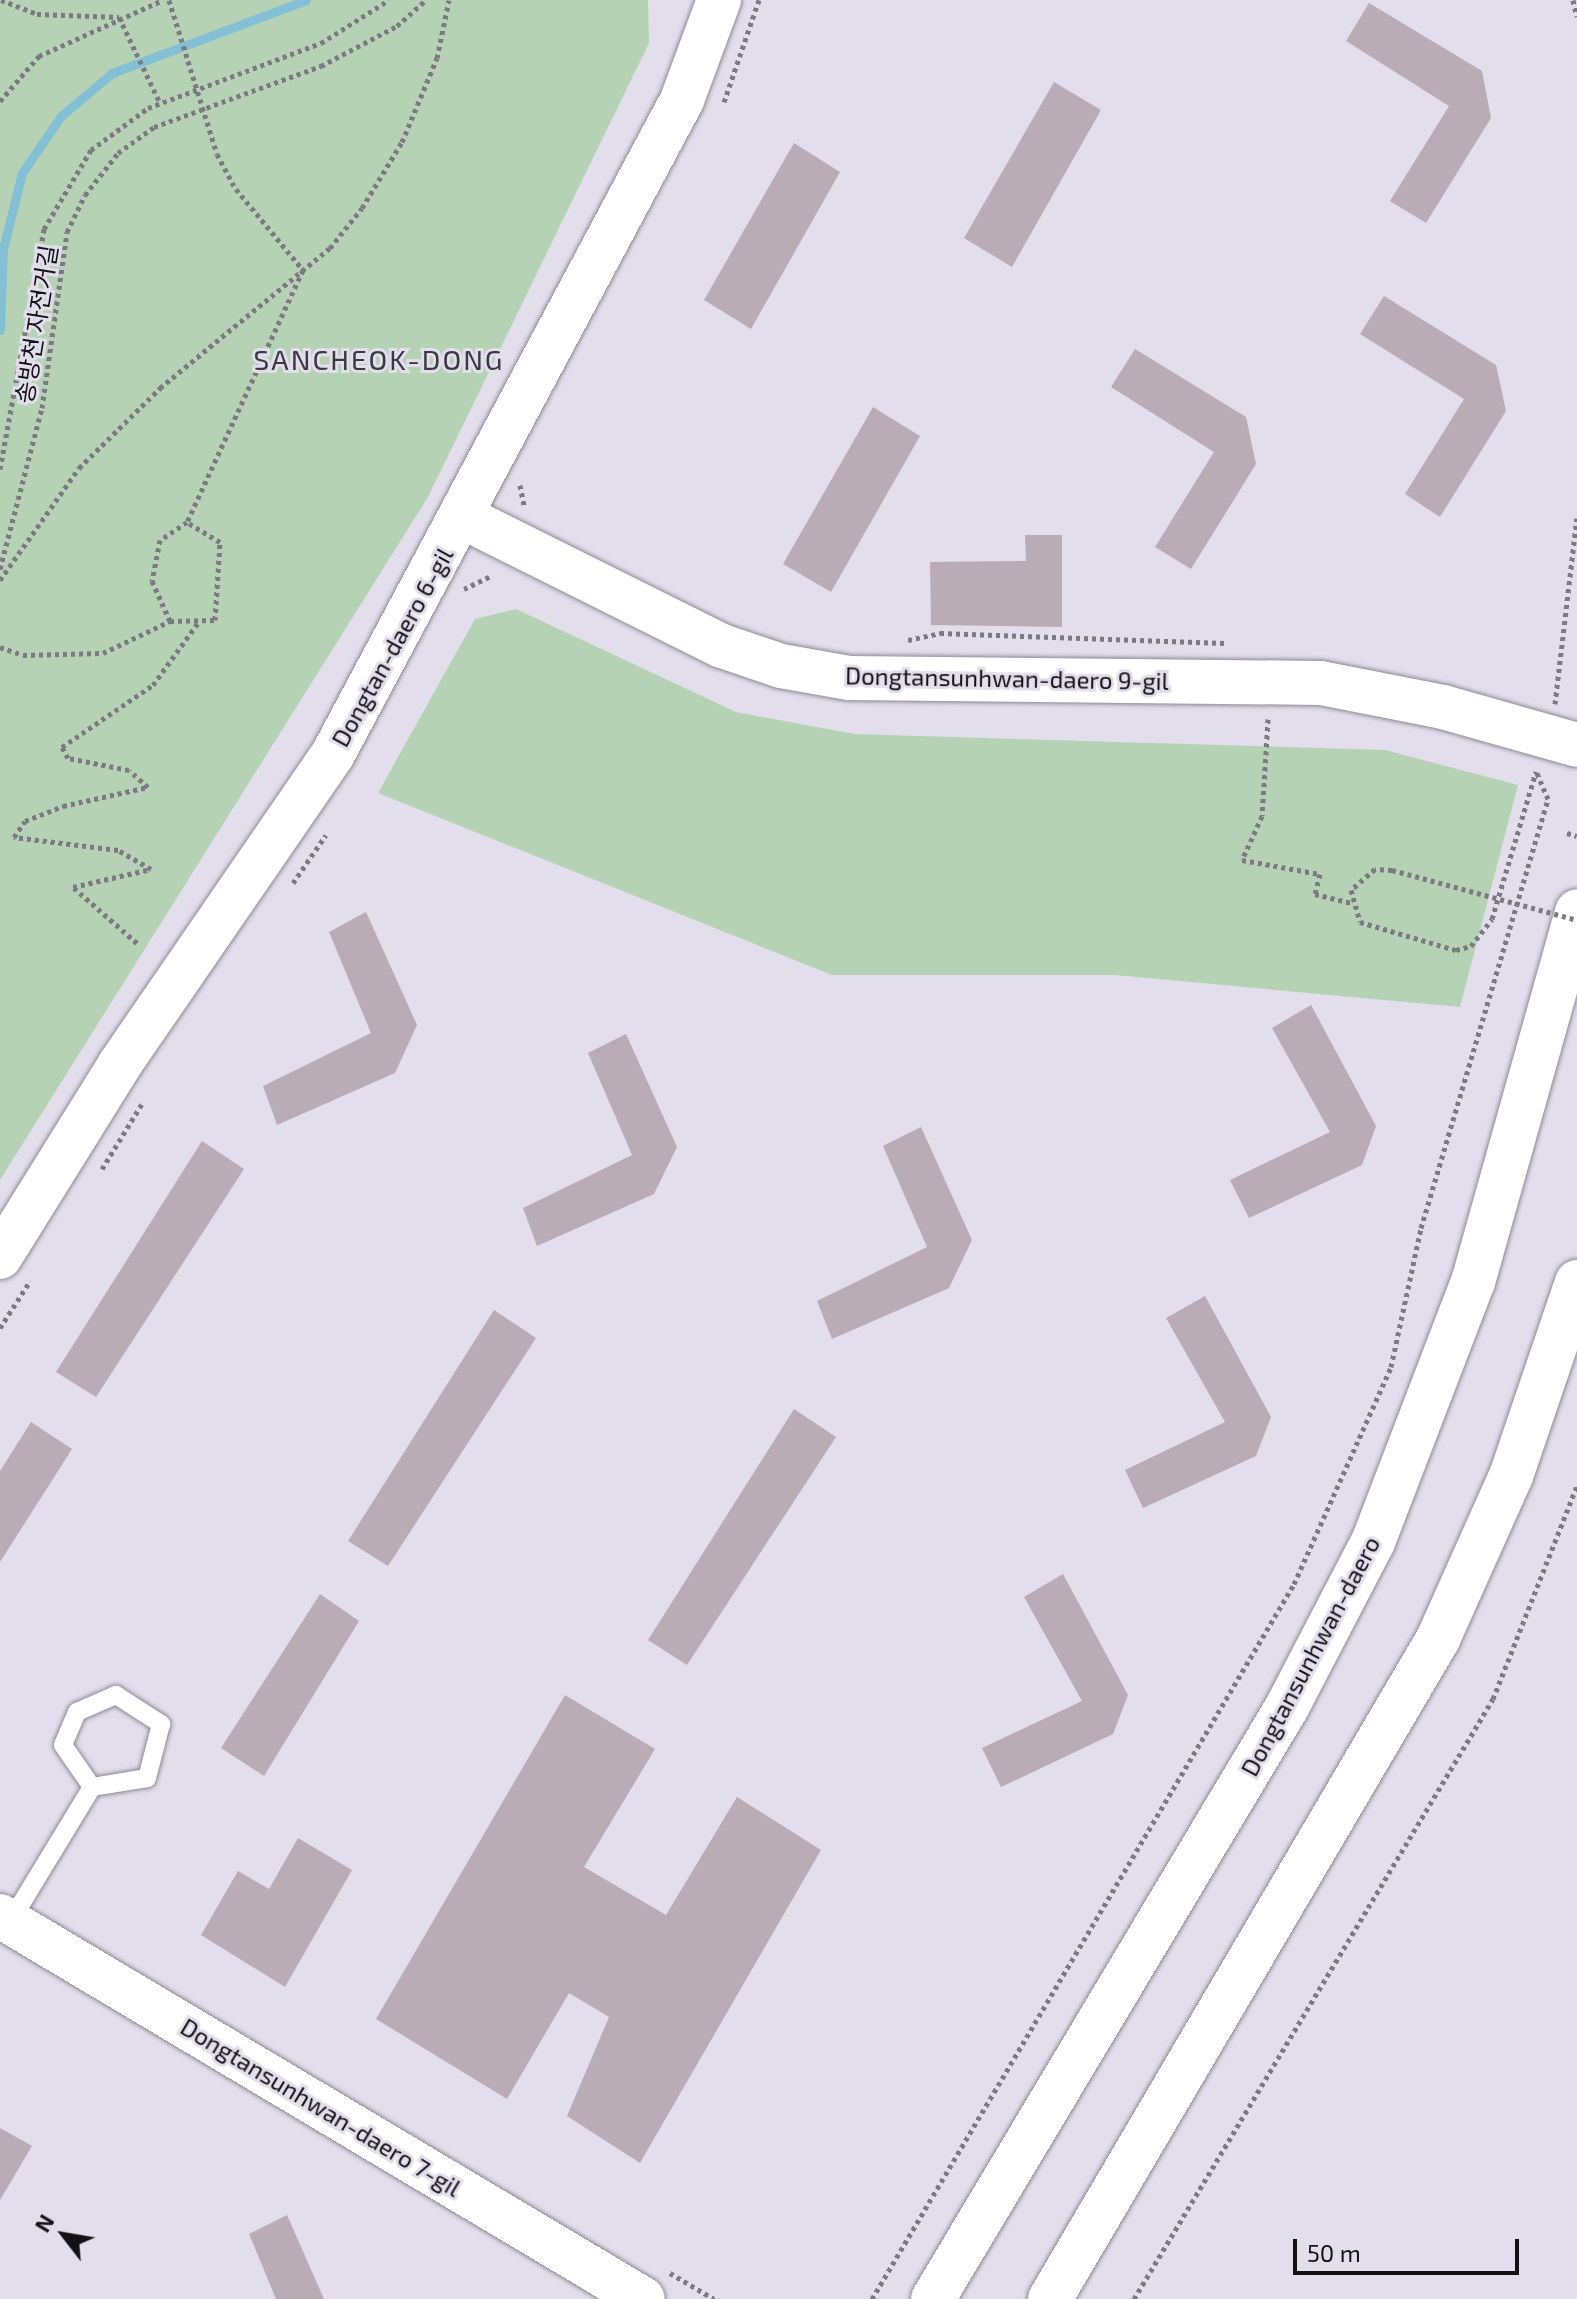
<!DOCTYPE html>
<html>
<head>
<meta charset="utf-8">
<style>
	body { margin:0 }
	#map { position:relative; width:1577px; height:2299px; overflow:hidden; background:#e2deeb; font-family:"Exo 2","Noto Sans KR",sans-serif }
	div>[style] { position:absolute }
	.green>* { inset:0; background:#b5d3b4 }
	.stream>* { height:9px; margin:-4.5px; padding:0 4.5px; transform-origin:4.5px; border-radius:4.5px; background:#83bfd5 }
	.building>* { inset:0; background:#baacb4 }
	.path>* { height:5px; margin-top:-2.5px; transform-origin:0; background:repeating-linear-gradient(90deg,#7c7982 0 4px,transparent 0 8px) }
	.roads { filter:drop-shadow(0 0 2px #8d8996) drop-shadow(0 0 2px #8d8996) }
	.lane>* { height:18px; margin:-9px; padding:0 9px; transform-origin:9px; border-radius:9px; background:#fff }
	.secondary>* { height:44px; margin:-22px; padding:0 22px; transform-origin:22px; border-radius:22px; background:#fff }
	.path-bridge>* { height:5px; margin-top:-2.5px; transform-origin:0; background:repeating-linear-gradient(90deg,#7c7982 0 4px,transparent 0 8px) }
	span { translate:-50% -50%; white-space:nowrap; text-align:center; line-height:1.15; -webkit-text-stroke:6px #e2deeb; paint-order:stroke }
	.street-label { font-size:24px; color:#131116 }
	.quarter-label { font-size:28px; color:#3c3843; letter-spacing:2px }
	.north { position:absolute; left:24px; top:2195px; width:80px; height:80px; -webkit-text-stroke:6px #e2deeb; paint-order:stroke; rotate:301deg; font-size:22px; font-weight:700; line-height:32px; text-align:center; color:#131116 }
	.north::after { content:''; display:block; margin:auto; width:28px; height:36px; background:#131116; clip-path:polygon(50% 0,100% 100%,50% 72%,0 100%) }
	.scale { position:absolute; left:1293px; top:2239px; width:226px; height:36px; box-sizing:border-box; border:4px solid #131116; border-top:0; padding-left:10px; font-size:24px; line-height:28px; white-space:nowrap; color:#131116; -webkit-text-stroke:6px #e2deeb; paint-order:stroke }
</style>
</head>
<body>
<div id="map">
	<div class="green">
		<i style="clip-path:polygon(0 0,648px 0,649px 43px,428px 497px,0 1180px)"></i>
		<i style="clip-path:polygon(516px 609px,736px 712px,854px 734px,1385px 750px,1518px 785px,1460px 1007px,1115px 975px,832px 975px,378px 793px,475px 619px)"></i>
	</div>
	<div class="stream">
		<i style="left:0;top:330px;width:81px;rotate:-87.9deg"></i>
		<i style="left:3px;top:249px;width:78px;rotate:-76deg"></i>
		<i style="left:22px;top:173px;width:69px;rotate:-55.6deg"></i>
		<i style="left:61px;top:116px;width:67px;rotate:-40.1deg"></i>
		<i style="left:112px;top:73px;width:207px;rotate:-20.6deg"></i>
	</div>
	<div class="building">
		<i style="clip-path:polygon(1369px 3px,1482px 71px,1491px 118px,1426px 223px,1390px 201px,1449px 106px,1346px 41px)"></i>
		<i style="clip-path:polygon(1054px 82px,1101px 110px,1012px 267px,964px 238px)"></i>
		<i style="clip-path:polygon(794px 143px,840px 172px,751px 329px,704px 300px)"></i>
		<i style="clip-path:polygon(1384px 296px,1496px 365px,1506px 411px,1440px 517px,1405px 494px,1464px 399px,1360px 334px)"></i>
		<i style="clip-path:polygon(1135px 349px,1246px 417px,1256px 464px,1191px 569px,1155px 547px,1214px 452px,1111px 387px)"></i>
		<i style="clip-path:polygon(873px 407px,920px 436px,831px 592px,783px 564px)"></i>
		<i style="clip-path:polygon(1025px 535px,1062px 535px,1062px 627px,931px 625px,930px 562px,1026px 561px)"></i>
		<i style="clip-path:polygon(366px 912px,417px 1025px,395px 1073px,277px 1125px,263px 1086px,371px 1033px,329px 932px)"></i>
		<i style="clip-path:polygon(1311px 1005px,1376px 1126px,1362px 1165px,1249px 1218px,1230px 1180px,1330px 1132px,1272px 1028px)"></i>
		<i style="clip-path:polygon(626px 1034px,677px 1147px,654px 1194px,537px 1246px,523px 1208px,632px 1155px,588px 1053px)"></i>
		<i style="clip-path:polygon(921px 1127px,972px 1240px,949px 1288px,832px 1339px,817px 1301px,927px 1247px,883px 1146px)"></i>
		<i style="clip-path:polygon(202px 1141px,244px 1169px,96px 1397px,56px 1372px)"></i>
		<i style="clip-path:polygon(1205px 1296px,1271px 1417px,1256px 1456px,1143px 1508px,1125px 1470px,1225px 1422px,1166px 1318px)"></i>
		<i style="clip-path:polygon(494px 1310px,536px 1338px,388px 1566px,348px 1541px)"></i>
		<i style="clip-path:polygon(794px 1409px,836px 1437px,687px 1665px,648px 1640px)"></i>
		<i style="clip-path:polygon(31px 1422px,72px 1449px,0 1562px,0 1471px)"></i>
		<i style="clip-path:polygon(1063px 1574px,1128px 1695px,1113px 1734px,1001px 1787px,982px 1748px,1082px 1701px,1024px 1597px)"></i>
		<i style="clip-path:polygon(320px 1594px,359px 1621px,264px 1776px,221px 1748px)"></i>
		<i style="clip-path:polygon(565px 1695px,655px 1749px,584px 1867px,666px 1915px,737px 1797px,821px 1850px,640px 2163px,567px 2116px,609px 2017px,569px 1993px,507px 2099px,376px 2019px)"></i>
		<i style="clip-path:polygon(298px 1838px,352px 1870px,285px 1987px,201px 1935px,238px 1871px,269px 1889px)"></i>
		<i style="clip-path:polygon(0 2128px,32px 2146px,0 2200px)"></i>
		<i style="clip-path:polygon(287px 2215px,324px 2299px,276px 2299px,249px 2234px)"></i>
	</div>
	<div class="path">
		<i style="left:1px;top:0;width:39px;rotate:21deg"></i>
		<i style="left:37px;top:14px;width:82px;rotate:2.1deg"></i>
		<i style="left:119px;top:17px;width:95px;rotate:64.5deg"></i>
		<i style="left:169px;top:0;width:161px;rotate:72.7deg"></i>
		<i style="left:217px;top:154px;width:40px;rotate:62deg"></i>
		<i style="left:236px;top:189px;width:105px;rotate:50.4deg"></i>
		<i style="left:303px;top:270px;width:277px;rotate:114.7deg"></i>
		<i style="left:1573px;top:0;width:17px;rotate:77deg"></i>
		<i style="left:0;top:101px;width:60px;rotate:-49.1deg"></i>
		<i style="left:39px;top:56px;width:136px;rotate:-24.3deg"></i>
		<i style="left:724px;top:102px;width:108px;rotate:-71.1deg"></i>
		<i style="left:0;top:469px;width:244px;rotate:-79.6deg"></i>
		<i style="left:44px;top:229px;width:92px;rotate:-59.3deg"></i>
		<i style="left:91px;top:150px;width:71px;rotate:-36.4deg"></i>
		<i style="left:148px;top:108px;width:185px;rotate:-20.6deg"></i>
		<i style="left:321px;top:43px;width:80px;rotate:-32.3deg"></i>
		<i style="left:520px;top:485px;width:21px;rotate:79deg"></i>
		<i style="left:0;top:569px;width:166px;rotate:-75.4deg"></i>
		<i style="left:42px;top:408px;width:178px;rotate:-81.9deg"></i>
		<i style="left:67px;top:232px;width:41px;rotate:-64.1deg"></i>
		<i style="left:85px;top:195px;width:53px;rotate:-51.8deg"></i>
		<i style="left:118px;top:153px;width:44px;rotate:-35.8deg"></i>
		<i style="left:154px;top:127px;width:178px;rotate:-20.1deg"></i>
		<i style="left:321px;top:66px;width:86px;rotate:-27.8deg"></i>
		<i style="left:397px;top:26px;width:39px;rotate:-42deg"></i>
		<i style="left:0;top:580px;width:137px;rotate:-54.8deg"></i>
		<i style="left:79px;top:468px;width:114px;rotate:-44.6deg"></i>
		<i style="left:160px;top:388px;width:220px;rotate:-39.5deg"></i>
		<i style="left:330px;top:248px;width:51px;rotate:-51.3deg"></i>
		<i style="left:362px;top:208px;width:77px;rotate:-58.8deg"></i>
		<i style="left:402px;top:142px;width:91px;rotate:-67.4deg"></i>
		<i style="left:437px;top:58px;width:59px;rotate:-78.3deg"></i>
		<i style="left:464px;top:589px;width:32px;rotate:-26deg"></i>
		<i style="left:908px;top:640px;width:33px;rotate:-12deg"></i>
		<i style="left:940px;top:633px;width:285px;rotate:2deg"></i>
		<i style="left:0;top:647px;width:24px;rotate:19deg"></i>
		<i style="left:23px;top:655px;width:80px;rotate:-1.4deg"></i>
		<i style="left:103px;top:653px;width:74px;rotate:-25.5deg"></i>
		<i style="left:170px;top:621px;width:45px;rotate:-1.3deg"></i>
		<i style="left:215px;top:620px;width:78px;rotate:-86.3deg"></i>
		<i style="left:220px;top:542px;width:39px;rotate:-149deg"></i>
		<i style="left:187px;top:522px;width:32px;rotate:146deg"></i>
		<i style="left:160px;top:540px;width:42px;rotate:101deg"></i>
		<i style="left:152px;top:581px;width:44px;rotate:65.8deg"></i>
		<i style="left:1555px;top:704px;width:187px;rotate:-83.3deg"></i>
		<i style="left:1268px;top:719px;width:97px;rotate:93.5deg"></i>
		<i style="left:1262px;top:816px;width:48px;rotate:114.4deg"></i>
		<i style="left:1242px;top:860px;width:79px;rotate:10.2deg"></i>
		<i style="left:1320px;top:874px;width:21px;rotate:104deg"></i>
		<i style="left:1315px;top:894px;width:38px;rotate:14deg"></i>
		<i style="left:1567px;top:833px;width:10px;rotate:17deg"></i>
		<i style="left:1392px;top:870px;width:17px;rotate:-177deg"></i>
		<i style="left:1375px;top:869px;width:32px;rotate:139deg"></i>
		<i style="left:1351px;top:890px;width:33px;rotate:74deg"></i>
		<i style="left:1360px;top:922px;width:100px;rotate:16.3deg"></i>
		<i style="left:1456px;top:950px;width:16px;rotate:-15deg"></i>
		<i style="left:1471px;top:946px;width:34px;rotate:-52deg"></i>
		<i style="left:1492px;top:919px;width:154px;rotate:-73.4deg"></i>
		<i style="left:293px;top:883px;width:58px;rotate:-55.5deg"></i>
		<i style="left:137px;top:943px;width:85px;rotate:-138.8deg"></i>
		<i style="left:73px;top:887px;width:80px;rotate:-13deg"></i>
		<i style="left:151px;top:869px;width:38px;rotate:-150deg"></i>
		<i style="left:118px;top:850px;width:105px;rotate:-172.9deg"></i>
		<i style="left:14px;top:837px;width:19px;rotate:-55deg"></i>
		<i style="left:25px;top:821px;width:41px;rotate:-21.5deg"></i>
		<i style="left:63px;top:806px;width:87px;rotate:-12.6deg"></i>
		<i style="left:148px;top:787px;width:25px;rotate:-138deg"></i>
		<i style="left:129px;top:770px;width:62px;rotate:-168.9deg"></i>
		<i style="left:68px;top:758px;width:13px;rotate:-119deg"></i>
		<i style="left:62px;top:747px;width:110px;rotate:-34.3deg"></i>
		<i style="left:153px;top:685px;width:80px;rotate:-54.1deg"></i>
		<i style="left:102px;top:1169px;width:79px;rotate:-58.5deg"></i>
		<i style="left:0;top:1328px;width:56px;rotate:-57.4deg"></i>
		<i style="left:670px;top:2273px;width:51px;rotate:30.6deg"></i>
		<i style="left:872px;top:2299px;width:830px;rotate:-59.45deg"></i>
		<i style="left:1294px;top:1584px;width:238px;rotate:-65.9deg"></i>
		<i style="left:1391px;top:1367px;width:142px;rotate:-77.8deg"></i>
		<i style="left:1421px;top:1228px;width:447px;rotate:-73.5deg"></i>
		<i style="left:1548px;top:799px;width:30px;rotate:-113deg"></i>
		<i style="left:1134px;top:2299px;width:699px;rotate:-59.11deg"></i>
		<i style="left:1493px;top:1699px;width:229px;rotate:-68.5deg"></i>
	</div>
	<div class="roads">
		<div class="lane">
			<i style="left:10px;top:1922px;width:158px;rotate:-58.7deg"></i>
			<i style="left:92px;top:1787px;width:51px;rotate:-124.6deg"></i>
			<i style="left:63px;top:1745px;width:36px;rotate:-67deg"></i>
			<i style="left:77px;top:1712px;width:43px;rotate:-23.6deg"></i>
			<i style="left:116px;top:1695px;width:54px;rotate:32.8deg"></i>
			<i style="left:161px;top:1724px;width:56px;rotate:104.5deg"></i>
			<i style="left:147px;top:1778px;width:56px;rotate:170.7deg"></i>
		</div>
		<div class="secondary">
			<i style="left:463px;top:517px;width:289px;rotate:26.5deg"></i>
			<i style="left:722px;top:646px;width:62px;rotate:18.7deg"></i>
			<i style="left:781px;top:666px;width:69px;rotate:10deg"></i>
			<i style="left:849px;top:678px;width:472px;rotate:0.6deg"></i>
			<i style="left:1321px;top:683px;width:124px;rotate:11.1deg"></i>
			<i style="left:1443px;top:707px;width:139px;rotate:15.8deg"></i>
			<i style="left:0;top:1257px;width:227px;rotate:-58.1deg"></i>
			<i style="left:120px;top:1064px;width:376px;rotate:-55.5deg"></i>
			<i style="left:333px;top:754px;width:741px;rotate:-61.91deg"></i>
			<i style="left:682px;top:100px;width:107px;rotate:-69.7deg"></i>
			<i style="left:0;top:1916px;width:748px;rotate:30.78deg"></i>
			<i style="left:933px;top:2299px;width:690px;rotate:-59.12deg"></i>
			<i style="left:1287px;top:1707px;width:186px;rotate:-62.5deg"></i>
			<i style="left:1373px;top:1542px;width:279px;rotate:-69deg"></i>
			<i style="left:1473px;top:1282px;width:385px;rotate:-74.3deg"></i>
			<i style="left:1050px;top:2299px;width:766px;rotate:-59.55deg"></i>
			<i style="left:1438px;top:1639px;width:179px;rotate:-65.9deg"></i>
			<i style="left:1511px;top:1476px;width:205px;rotate:-71.2deg"></i>
		</div>
	</div>
	<div class="path-bridge">
		<i style="left:1392px;top:870px;width:192px;rotate:15.1deg"></i>
	</div>
	<div class="street-label">
		<span style="left:36px;top:324px;rotate:-81deg">송방천 자전거길</span>
		<span style="left:392px;top:647px;rotate:-61deg">Dongtan-daero 6-gil</span>
		<span style="left:1007px;top:678px;rotate:1deg">Dongtansunhwan-daero 9-gil</span>
		<span style="left:1310px;top:1656px;rotate:-62deg">Dongtansunhwan-daero</span>
		<span style="left:321px;top:2107px;rotate:31deg">Dongtansunhwan-daero 7-gil</span>
	</div>
	<div class="quarter-label">
		<span style="left:379px;top:359px">SANCHEOK-DONG</span>
	</div>
	<div class="north">N</div>
	<div class="scale">50 m</div>
</div>
</body>
</html>
